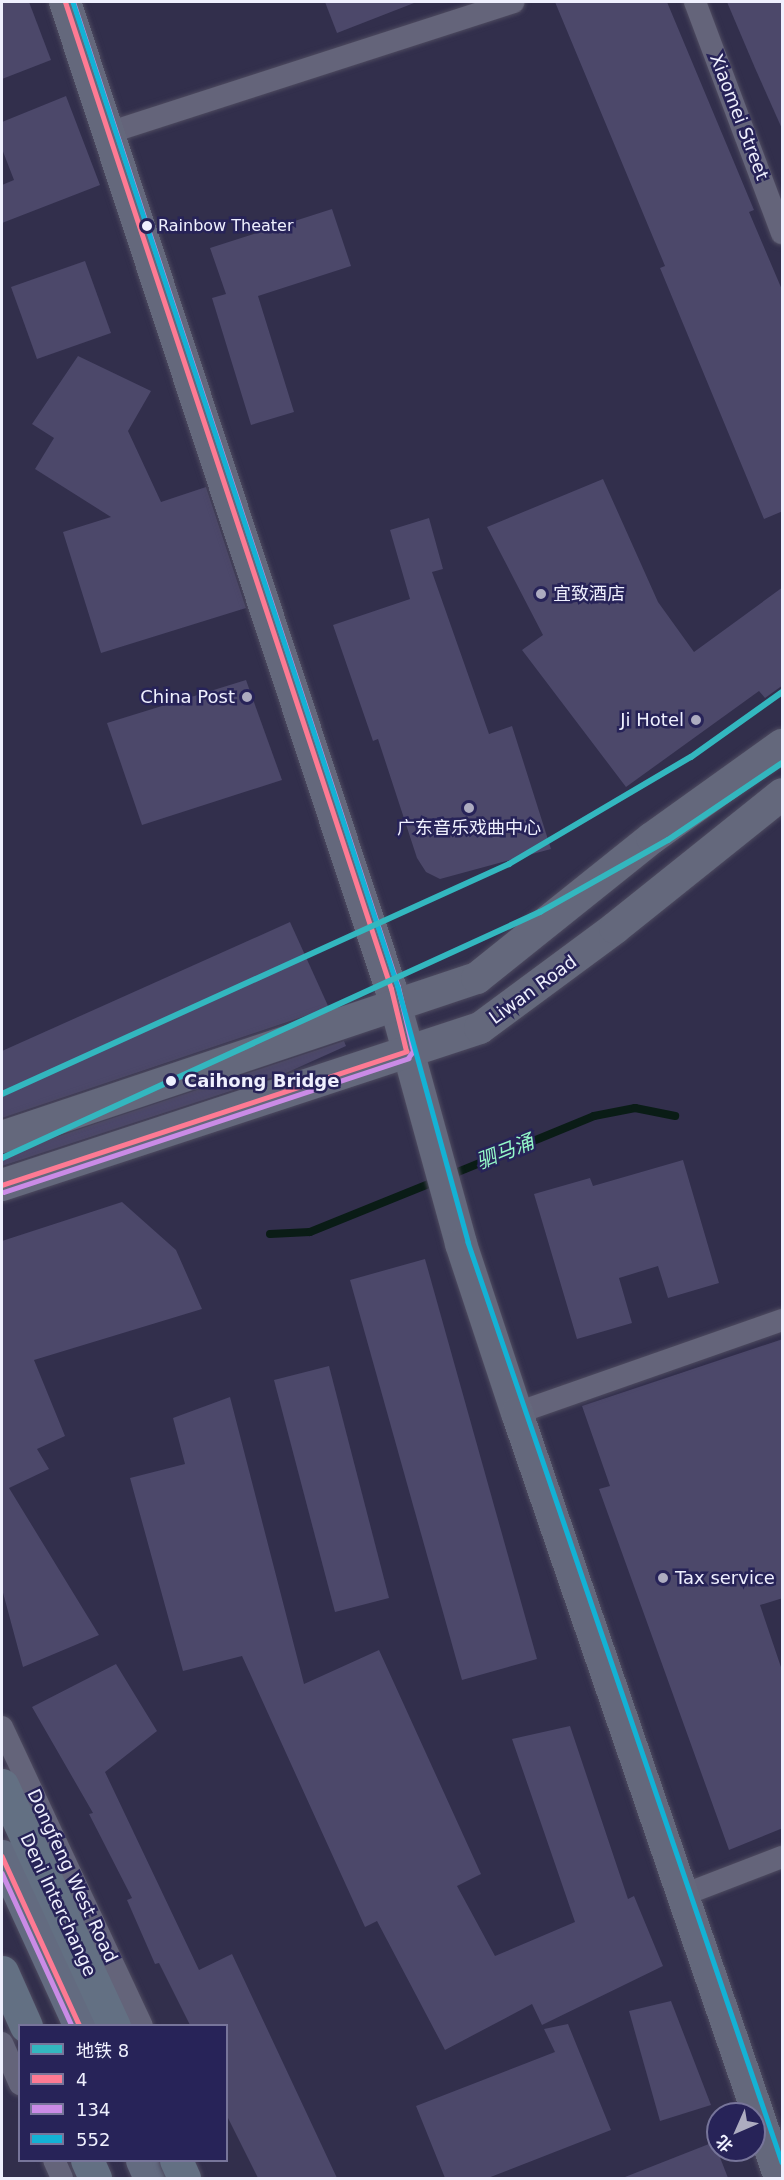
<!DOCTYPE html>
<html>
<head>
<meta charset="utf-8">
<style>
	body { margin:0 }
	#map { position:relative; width:784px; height:2180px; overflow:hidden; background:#322f4c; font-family:"DejaVu Sans","Noto Sans SC",sans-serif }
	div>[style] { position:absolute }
	.stream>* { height:8px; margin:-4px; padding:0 4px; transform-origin:4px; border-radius:4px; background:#0a1c16 }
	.building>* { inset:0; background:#4c486a }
	.roads { filter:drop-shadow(0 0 2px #4e4b60) drop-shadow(0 0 2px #4e4b60) }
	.street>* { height:22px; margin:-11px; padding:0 11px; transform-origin:11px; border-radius:11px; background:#64647a }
	.secondary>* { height:32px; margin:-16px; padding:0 16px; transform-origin:16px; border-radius:16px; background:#64687c }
	.primary>* { height:33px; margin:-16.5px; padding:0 16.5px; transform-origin:16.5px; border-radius:16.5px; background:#636b80 }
	.highway>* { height:33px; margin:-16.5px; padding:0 16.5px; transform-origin:16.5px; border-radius:16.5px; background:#637083 }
	.bridges { filter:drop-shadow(0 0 2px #4e4b60) drop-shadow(0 0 2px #4e4b60) }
	.highway-bridge>* { height:33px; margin:-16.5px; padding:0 16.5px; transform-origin:16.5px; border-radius:16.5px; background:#637083 }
	.bus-1>* { height:4.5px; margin:-2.25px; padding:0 2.25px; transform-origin:2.25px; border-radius:2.25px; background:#fe7a93 }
	.bus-2>* { height:4.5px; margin:-2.25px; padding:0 2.25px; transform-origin:2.25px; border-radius:2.25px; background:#ca8be6 }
	.bus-3>* { height:4.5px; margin:-2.25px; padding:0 2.25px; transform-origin:2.25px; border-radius:2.25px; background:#13b2d5 }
	.metro-1>* { height:6px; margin:-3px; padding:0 3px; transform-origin:3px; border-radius:3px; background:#33b7bf }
	.dots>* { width:16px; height:16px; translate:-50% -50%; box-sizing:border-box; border:3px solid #272358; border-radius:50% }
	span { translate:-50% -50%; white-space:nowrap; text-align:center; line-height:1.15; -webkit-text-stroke:5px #272358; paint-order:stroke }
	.bus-label { font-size:16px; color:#eff0fe }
	.left { translate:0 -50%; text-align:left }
	.street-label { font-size:18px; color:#eff0fe }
	.poi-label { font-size:18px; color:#eff0fe }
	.right { translate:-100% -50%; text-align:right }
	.stop-label { font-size:18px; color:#eff0fe; font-weight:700 }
	.water-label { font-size:20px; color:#94f9c9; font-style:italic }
	.frame { position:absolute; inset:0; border:3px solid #eff0fe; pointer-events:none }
	.legend { position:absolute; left:18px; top:2024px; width:210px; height:138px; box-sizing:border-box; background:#272358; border:2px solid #77759a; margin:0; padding:8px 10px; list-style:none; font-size:18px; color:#eff0fe }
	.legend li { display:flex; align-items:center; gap:12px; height:30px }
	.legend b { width:30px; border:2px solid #77759a }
	.north { position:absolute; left:706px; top:2102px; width:60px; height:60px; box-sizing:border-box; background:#272358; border:2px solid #77759a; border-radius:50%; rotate:225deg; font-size:16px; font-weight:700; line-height:24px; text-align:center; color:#eff0fe }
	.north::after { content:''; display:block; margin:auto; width:21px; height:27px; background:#adacc0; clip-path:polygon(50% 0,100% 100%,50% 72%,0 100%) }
</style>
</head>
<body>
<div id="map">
	<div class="stream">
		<i style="left:448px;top:1176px;width:158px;rotate:-22.3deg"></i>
		<i style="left:594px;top:1116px;width:42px;rotate:-11deg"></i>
		<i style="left:635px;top:1108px;width:41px;rotate:11.3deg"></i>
		<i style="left:270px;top:1234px;width:40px;rotate:-2.9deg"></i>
		<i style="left:310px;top:1232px;width:136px;rotate:-22deg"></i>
	</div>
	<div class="building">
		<i style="clip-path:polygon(2px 2px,29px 2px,51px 60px,2px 79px)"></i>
		<i style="clip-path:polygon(325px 2px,414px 2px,414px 3px,337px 33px)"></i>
		<i style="clip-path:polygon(555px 2px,667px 2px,754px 210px,749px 212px,783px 292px,783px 511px,764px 519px,660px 268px,665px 266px)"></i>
		<i style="clip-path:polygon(727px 2px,783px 2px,783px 131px,755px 68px)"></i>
		<i style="clip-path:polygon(66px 96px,100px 185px,2px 223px,2px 185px,14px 180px,2px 149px,2px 122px)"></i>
		<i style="clip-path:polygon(332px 209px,351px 266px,258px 296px,294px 412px,251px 425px,212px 298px,226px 294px,210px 248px)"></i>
		<i style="clip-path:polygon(85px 261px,111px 333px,37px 359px,11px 287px)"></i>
		<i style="clip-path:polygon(78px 356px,151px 391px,128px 431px,161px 502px,206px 487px,246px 608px,101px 653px,63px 532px,111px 517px,35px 469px,54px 438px,32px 424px)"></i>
		<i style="clip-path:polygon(603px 479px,658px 602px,694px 652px,783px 587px,783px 685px,765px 698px,759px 691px,626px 787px,522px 650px,543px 635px,487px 527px)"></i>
		<i style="clip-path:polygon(429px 518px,443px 569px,432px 572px,489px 734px,512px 726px,551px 849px,440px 879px,426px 872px,417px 858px,378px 739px,373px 741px,333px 625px,410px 599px,390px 530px)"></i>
		<i style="clip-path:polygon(246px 680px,282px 780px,142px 825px,107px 723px)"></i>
		<i style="clip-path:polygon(290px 922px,329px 1008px,2px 1118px,2px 1051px)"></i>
		<i style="clip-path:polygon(344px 1041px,346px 1046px,286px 1073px,2px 1166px,2px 1155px)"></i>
		<i style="clip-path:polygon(683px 1160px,719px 1283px,668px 1298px,658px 1266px,619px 1278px,632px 1323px,577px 1339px,534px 1194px,590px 1178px,593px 1186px)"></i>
		<i style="clip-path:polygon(122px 1202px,176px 1250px,202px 1309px,34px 1360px,65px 1436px,37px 1449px,49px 1469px,9px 1488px,99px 1635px,23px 1667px,2px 1589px,2px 1241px)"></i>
		<i style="clip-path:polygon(425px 1259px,537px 1659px,462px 1680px,350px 1280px)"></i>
		<i style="clip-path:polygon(783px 1339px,783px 1598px,760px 1605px,783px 1673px,783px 1828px,729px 1850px,599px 1489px,610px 1486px,582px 1406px)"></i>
		<i style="clip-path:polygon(329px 1366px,389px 1598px,335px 1612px,274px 1380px)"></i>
		<i style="clip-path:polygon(230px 1397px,304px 1684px,379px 1650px,481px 1874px,457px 1886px,495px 1956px,575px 1922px,512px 1739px,570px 1726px,628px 1899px,634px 1896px,663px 1966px,542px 2025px,532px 2004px,445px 2050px,377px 1921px,365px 1927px,242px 1656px,183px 1671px,130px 1478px,185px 1464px,173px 1418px)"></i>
		<i style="clip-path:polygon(116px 1664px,157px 1731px,105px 1772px,199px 1970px,232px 1954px,337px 2178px,258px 2178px,226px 2114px,226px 2025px,190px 2025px,159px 1963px,155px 1964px,127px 1900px,132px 1898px,89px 1814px,93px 1813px,32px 1707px)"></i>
		<i style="clip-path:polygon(671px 2001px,711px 2105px,660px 2121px,629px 2011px)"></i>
		<i style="clip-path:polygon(568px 2024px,611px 2130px,488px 2178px,445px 2178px,416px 2106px,555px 2052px,544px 2029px)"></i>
		<i style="clip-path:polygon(714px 2142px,728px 2178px,625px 2178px,625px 2177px)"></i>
	</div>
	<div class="roads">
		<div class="street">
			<i style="left:695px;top:2px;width:247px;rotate:69.4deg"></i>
			<i style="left:108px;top:133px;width:426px;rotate:-17.9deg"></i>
			<i style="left:517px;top:1413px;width:281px;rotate:-19.3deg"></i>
			<i style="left:2px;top:1727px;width:330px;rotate:64.9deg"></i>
			<i style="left:683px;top:1895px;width:106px;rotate:-21deg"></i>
			<i style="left:2px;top:2043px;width:45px;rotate:66.3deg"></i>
			<i style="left:54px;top:2160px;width:20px;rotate:66deg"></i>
		</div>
		<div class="secondary">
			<i style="left:65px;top:2px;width:1039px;rotate:71.72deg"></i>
			<i style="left:391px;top:989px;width:264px;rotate:74.6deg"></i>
			<i style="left:461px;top:1244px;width:178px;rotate:71.7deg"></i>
			<i style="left:517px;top:1413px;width:809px;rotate:71.03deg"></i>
			<i style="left:2px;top:1137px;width:501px;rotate:-18.51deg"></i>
			<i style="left:477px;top:978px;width:224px;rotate:-38.7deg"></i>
			<i style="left:652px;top:838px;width:160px;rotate:-35.6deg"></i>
			<i style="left:2px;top:1185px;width:503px;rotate:-18.18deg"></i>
			<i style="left:480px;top:1028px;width:168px;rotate:-36.5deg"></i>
			<i style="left:615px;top:928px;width:214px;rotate:-38.7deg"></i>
		</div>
		<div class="primary">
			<i style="left:2px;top:1856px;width:187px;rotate:65.4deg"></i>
			<i style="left:142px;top:2160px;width:20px;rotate:66deg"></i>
		</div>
		<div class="highway">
			<i style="left:2px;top:1785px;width:266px;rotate:65.1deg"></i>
			<i style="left:2px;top:1972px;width:59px;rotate:66deg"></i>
			<i style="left:87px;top:2160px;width:20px;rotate:66deg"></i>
		</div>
	</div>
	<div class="bridges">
		<div class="highway-bridge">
			<i style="left:176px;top:2160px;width:20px;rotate:66deg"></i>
		</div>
	</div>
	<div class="bus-1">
		<i style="left:2px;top:1185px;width:426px;rotate:-18.3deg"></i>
		<i style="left:406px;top:1051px;width:64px;rotate:-103.6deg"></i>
		<i style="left:391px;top:989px;width:1039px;rotate:-108.28deg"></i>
		<i style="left:2px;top:1856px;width:187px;rotate:65.4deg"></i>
	</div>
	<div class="bus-2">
		<i style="left:4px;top:1192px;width:426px;rotate:-18.3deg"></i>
		<i style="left:408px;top:1058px;width:9px;rotate:-54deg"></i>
		<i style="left:413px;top:1051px;width:66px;rotate:-103.2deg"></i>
		<i style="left:398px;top:987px;width:1037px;rotate:-108.26deg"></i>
		<i style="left:2px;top:1873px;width:168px;rotate:65.4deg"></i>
	</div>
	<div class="bus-3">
		<i style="left:73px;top:2px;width:1037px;rotate:71.74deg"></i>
		<i style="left:398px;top:987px;width:264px;rotate:74.6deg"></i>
		<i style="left:468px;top:1242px;width:972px;rotate:71.16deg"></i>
	</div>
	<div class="metro-1">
		<i style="left:2px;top:1094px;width:557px;rotate:-24.4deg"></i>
		<i style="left:509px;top:864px;width:211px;rotate:-30.5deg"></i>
		<i style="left:691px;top:757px;width:112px;rotate:-35.5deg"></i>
		<i style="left:2px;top:1158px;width:592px;rotate:-24.57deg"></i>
		<i style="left:540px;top:912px;width:147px;rotate:-29.4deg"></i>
		<i style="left:668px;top:840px;width:138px;rotate:-34deg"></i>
	</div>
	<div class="dots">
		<i style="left:147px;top:226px;background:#eff0fe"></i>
		<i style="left:541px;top:594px;background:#adacc0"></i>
		<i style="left:247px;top:697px;background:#adacc0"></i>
		<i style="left:696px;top:720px;background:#adacc0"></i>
		<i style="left:469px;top:808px;background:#adacc0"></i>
		<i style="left:171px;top:1081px;background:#eff0fe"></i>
		<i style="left:663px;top:1578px;background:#adacc0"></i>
	</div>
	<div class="bus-label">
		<span class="left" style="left:158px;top:226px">Rainbow Theater</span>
	</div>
	<div class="street-label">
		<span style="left:739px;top:117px;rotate:69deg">Xiaomei Street</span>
		<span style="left:533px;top:990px;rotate:-36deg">Liwan Road</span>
		<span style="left:72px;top:1876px;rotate:65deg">Dongfeng West Road</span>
		<span style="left:58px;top:1905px;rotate:65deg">Deni Interchange</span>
	</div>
	<div class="poi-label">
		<span class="left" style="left:553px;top:594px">宜致酒店</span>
		<span class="right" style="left:235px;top:697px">China Post</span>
		<span class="right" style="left:684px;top:720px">Ji Hotel</span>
		<span style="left:469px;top:828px">广东音乐戏曲中心</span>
		<span class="left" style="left:675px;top:1578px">Tax service</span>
	</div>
	<div class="stop-label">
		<span class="left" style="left:184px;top:1081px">Caihong Bridge</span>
	</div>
	<div class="water-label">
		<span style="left:505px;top:1152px;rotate:-22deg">驷马涌</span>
	</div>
	<div class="frame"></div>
	<ul class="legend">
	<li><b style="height:8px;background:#33b7bf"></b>地铁 8</li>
	<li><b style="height:8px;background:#fe7a93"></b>4</li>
	<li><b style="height:8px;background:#ca8be6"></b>134</li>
	<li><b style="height:8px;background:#13b2d5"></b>552</li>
	</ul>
	<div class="north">北</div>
</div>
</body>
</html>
